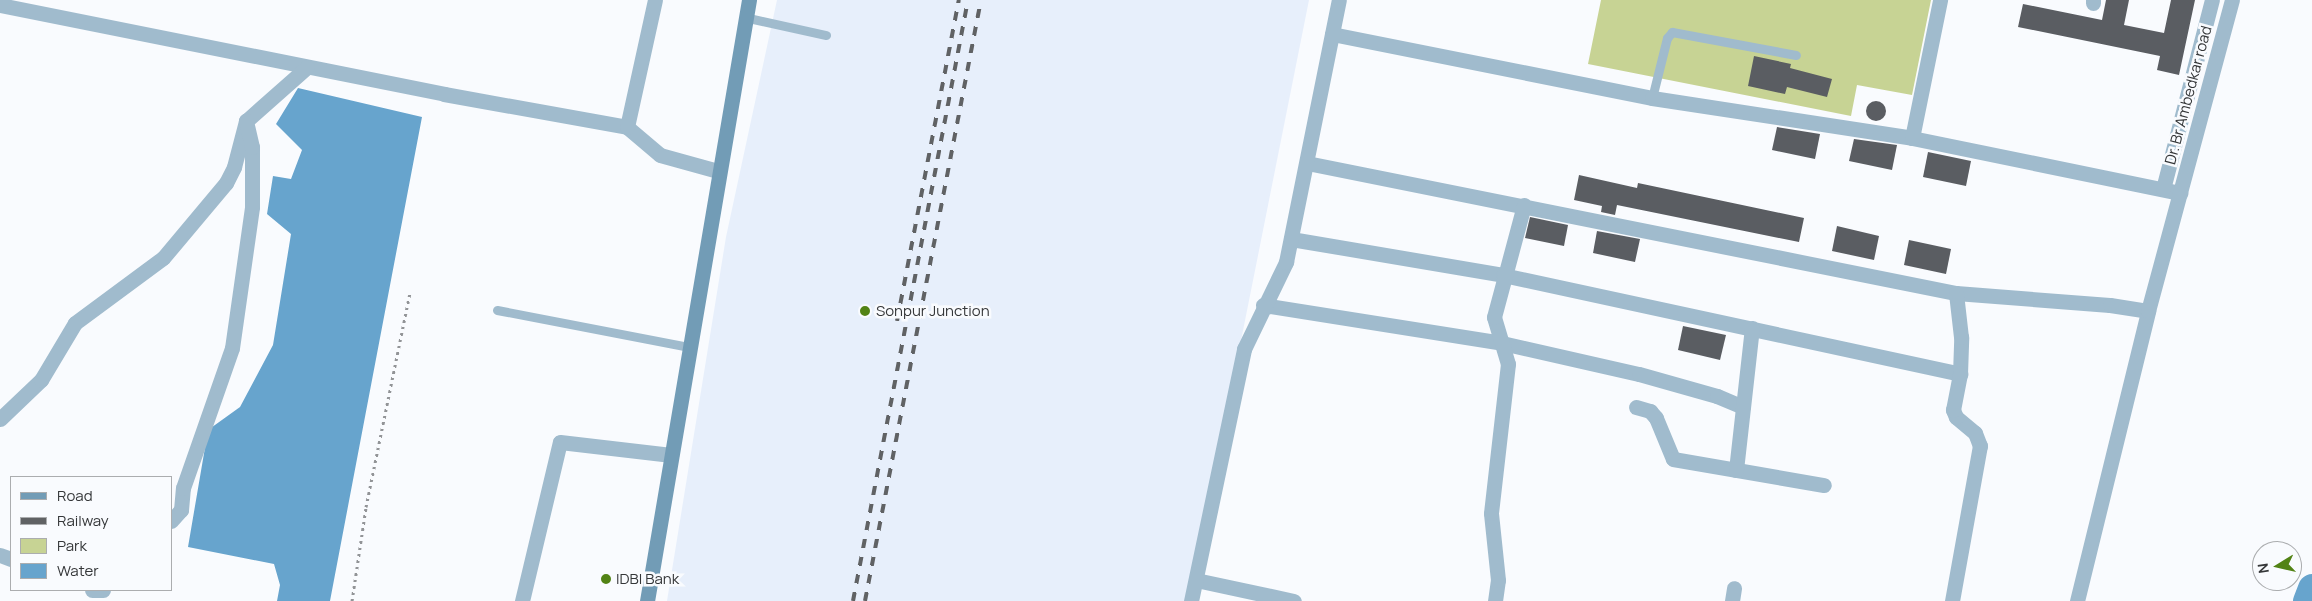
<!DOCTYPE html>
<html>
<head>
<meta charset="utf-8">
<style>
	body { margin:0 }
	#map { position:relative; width:2312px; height:601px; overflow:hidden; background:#f9fbfe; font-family:Manrope,sans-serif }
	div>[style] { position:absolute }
	.built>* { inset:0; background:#e7effb }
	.green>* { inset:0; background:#c7d394 }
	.water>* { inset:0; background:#67a4cd }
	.river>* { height:29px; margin:-14.5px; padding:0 14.5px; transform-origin:14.5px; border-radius:14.5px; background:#67a4cd }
	.building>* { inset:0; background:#5a5d62 }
	.round { border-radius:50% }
	.path>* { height:3px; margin-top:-1.5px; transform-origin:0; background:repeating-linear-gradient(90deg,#929497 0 2.5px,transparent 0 6.5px) }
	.lane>* { height:9px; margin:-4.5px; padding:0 4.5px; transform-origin:4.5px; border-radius:4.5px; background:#a0bbcd }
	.street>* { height:15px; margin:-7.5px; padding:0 7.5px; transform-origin:7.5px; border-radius:7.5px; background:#a0bbcd }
	.secondary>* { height:15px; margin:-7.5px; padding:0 7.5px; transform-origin:7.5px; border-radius:7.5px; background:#729cb6 }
	.rail>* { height:4px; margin-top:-2px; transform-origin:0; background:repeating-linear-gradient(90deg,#606264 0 9px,transparent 0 18px) }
	.dots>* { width:14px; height:14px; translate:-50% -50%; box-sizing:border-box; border:2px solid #f9fbfe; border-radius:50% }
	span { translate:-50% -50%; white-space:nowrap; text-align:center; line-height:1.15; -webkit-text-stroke:5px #f9fbfe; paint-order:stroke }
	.street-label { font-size:15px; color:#353739 }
	.poi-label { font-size:15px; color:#353739 }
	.left { translate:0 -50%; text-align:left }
	.legend { position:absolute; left:10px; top:476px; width:162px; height:115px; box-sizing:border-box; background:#f9fbfe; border:1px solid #abadaf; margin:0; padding:6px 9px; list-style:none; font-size:15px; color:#353739 }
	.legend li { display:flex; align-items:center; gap:10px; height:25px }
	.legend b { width:25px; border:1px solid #abadaf }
	.north { position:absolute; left:2252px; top:541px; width:50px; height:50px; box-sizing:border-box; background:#f9fbfe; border:1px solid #abadaf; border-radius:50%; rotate:261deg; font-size:14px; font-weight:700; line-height:20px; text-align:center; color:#353739 }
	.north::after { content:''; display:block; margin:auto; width:18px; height:22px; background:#528315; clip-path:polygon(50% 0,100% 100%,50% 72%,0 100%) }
</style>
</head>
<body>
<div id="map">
	<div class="built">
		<i style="clip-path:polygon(777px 0,1309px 0,1189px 601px,667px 601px,726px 237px)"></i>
	</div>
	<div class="green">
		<i style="clip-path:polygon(1601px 0,1931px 0,1912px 95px,1857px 85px,1851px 116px,1588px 64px)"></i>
	</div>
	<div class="water">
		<i style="clip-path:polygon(298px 88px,422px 117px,330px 601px,277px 601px,280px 585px,274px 564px,188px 547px,208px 430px,240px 407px,273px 345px,291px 234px,267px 214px,273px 176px,291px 179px,302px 150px,276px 124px)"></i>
	</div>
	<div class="river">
		<i style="left:2307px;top:601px;width:14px;rotate:-69deg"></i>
	</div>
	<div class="building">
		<i style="clip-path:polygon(2106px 0,2129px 0,2124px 25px,2164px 33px,2171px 0,2195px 0,2179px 75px,2157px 70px,2160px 56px,2018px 27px,2023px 4px,2102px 20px)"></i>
		<i style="clip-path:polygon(1754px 56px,1791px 64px,1790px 68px,1832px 79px,1827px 97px,1787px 87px,1785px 94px,1748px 86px)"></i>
		<i class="round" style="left:1866px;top:101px;width:20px;height:20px"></i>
		<i style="clip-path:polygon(1777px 127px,1820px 134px,1815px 159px,1772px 150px)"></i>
		<i style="clip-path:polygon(1854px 139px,1897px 145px,1892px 170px,1849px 161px)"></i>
		<i style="clip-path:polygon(1928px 152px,1971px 161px,1966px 186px,1923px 177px)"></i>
		<i style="clip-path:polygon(1579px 175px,1637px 188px,1638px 183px,1804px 218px,1799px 242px,1617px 205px,1615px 215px,1601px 212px,1602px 206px,1574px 200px)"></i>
		<i style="clip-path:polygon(1530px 217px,1568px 225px,1564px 246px,1525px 238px)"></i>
		<i style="clip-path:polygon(1837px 226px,1879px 236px,1874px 260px,1832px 251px)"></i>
		<i style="clip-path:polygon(1597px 231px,1640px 239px,1635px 262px,1593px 253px)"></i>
		<i style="clip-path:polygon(1909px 240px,1951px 249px,1946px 274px,1904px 265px)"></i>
		<i style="clip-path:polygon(1683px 326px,1726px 335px,1720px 360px,1678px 350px)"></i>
	</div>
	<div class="path">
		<i style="left:352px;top:601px;width:95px;rotate:-81.5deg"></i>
		<i style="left:366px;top:507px;width:219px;rotate:-78.4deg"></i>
	</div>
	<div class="lane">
		<i style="left:744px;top:17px;width:84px;rotate:12.4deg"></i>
		<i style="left:1652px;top:98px;width:62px;rotate:-76deg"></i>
		<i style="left:1667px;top:38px;width:8px;rotate:-50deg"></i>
		<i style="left:1672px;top:32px;width:126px;rotate:10.5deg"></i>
		<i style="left:497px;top:310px;width:196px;rotate:10.9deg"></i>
	</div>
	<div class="street">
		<i style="left:2093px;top:3px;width:3px;rotate:-90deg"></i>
		<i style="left:0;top:5px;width:453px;rotate:11.3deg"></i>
		<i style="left:444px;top:94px;width:186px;rotate:10.2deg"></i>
		<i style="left:627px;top:127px;width:43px;rotate:40.3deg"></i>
		<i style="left:660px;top:155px;width:60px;rotate:15.4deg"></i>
		<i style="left:1332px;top:34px;width:326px;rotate:11.3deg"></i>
		<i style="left:1652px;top:98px;width:263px;rotate:8.7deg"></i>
		<i style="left:1912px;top:138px;width:274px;rotate:11.6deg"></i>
		<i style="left:627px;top:127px;width:130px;rotate:-77.6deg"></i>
		<i style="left:1912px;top:138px;width:141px;rotate:-78.5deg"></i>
		<i style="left:1307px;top:163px;width:662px;rotate:11.33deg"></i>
		<i style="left:1956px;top:293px;width:154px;rotate:4.5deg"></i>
		<i style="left:2110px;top:305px;width:38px;rotate:9deg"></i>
		<i style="left:2163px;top:189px;width:195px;rotate:-75.5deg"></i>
		<i style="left:1291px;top:239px;width:215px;rotate:9.6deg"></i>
		<i style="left:1503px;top:275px;width:468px;rotate:12.2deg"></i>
		<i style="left:1960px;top:374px;width:37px;rotate:-88deg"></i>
		<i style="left:1961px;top:337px;width:44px;rotate:-96.5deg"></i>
		<i style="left:1263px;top:305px;width:242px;rotate:9deg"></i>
		<i style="left:1502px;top:343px;width:140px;rotate:12.8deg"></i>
		<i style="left:1639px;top:374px;width:81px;rotate:15.8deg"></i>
		<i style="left:1717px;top:396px;width:28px;rotate:23deg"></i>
		<i style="left:1636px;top:407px;width:15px;rotate:16deg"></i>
		<i style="left:1650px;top:411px;width:9px;rotate:49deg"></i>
		<i style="left:1656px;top:418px;width:44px;rotate:67.5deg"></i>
		<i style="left:1673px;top:459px;width:153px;rotate:9.8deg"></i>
		<i style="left:0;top:419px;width:57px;rotate:-43.6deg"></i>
		<i style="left:41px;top:380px;width:66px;rotate:-59.2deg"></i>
		<i style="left:75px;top:323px;width:109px;rotate:-36.5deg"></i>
		<i style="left:163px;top:258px;width:98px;rotate:-50deg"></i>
		<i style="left:226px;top:183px;width:18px;rotate:-63deg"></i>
		<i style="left:234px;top:167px;width:48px;rotate:-75.4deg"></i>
		<i style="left:246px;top:121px;width:81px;rotate:-41.5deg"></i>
		<i style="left:1736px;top:470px;width:143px;rotate:-83.6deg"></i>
		<i style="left:171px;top:521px;width:15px;rotate:-48deg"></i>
		<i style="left:181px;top:510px;width:22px;rotate:-85deg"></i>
		<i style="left:183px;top:488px;width:148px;rotate:-70.7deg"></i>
		<i style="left:232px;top:348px;width:142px;rotate:-81.9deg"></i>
		<i style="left:252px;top:207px;width:60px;rotate:-90deg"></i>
		<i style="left:252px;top:147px;width:27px;rotate:-103deg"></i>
		<i style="left:0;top:555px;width:12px;rotate:20deg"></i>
		<i style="left:1196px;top:580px;width:100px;rotate:12.1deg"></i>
		<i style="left:92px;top:590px;width:11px"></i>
		<i style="left:522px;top:601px;width:163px;rotate:-76.6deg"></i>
		<i style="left:560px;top:442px;width:112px;rotate:6.7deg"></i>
		<i style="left:1191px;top:601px;width:258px;rotate:-78.1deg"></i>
		<i style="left:1244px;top:349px;width:97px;rotate:-64.2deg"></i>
		<i style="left:1286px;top:262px;width:267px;rotate:-78.6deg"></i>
		<i style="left:1495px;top:601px;width:21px;rotate:-82deg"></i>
		<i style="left:1498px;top:580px;width:67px;rotate:-96deg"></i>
		<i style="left:1491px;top:513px;width:150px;rotate:-83.5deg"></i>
		<i style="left:1508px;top:364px;width:49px;rotate:-106.6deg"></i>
		<i style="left:1494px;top:317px;width:116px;rotate:-75deg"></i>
		<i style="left:1732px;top:601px;width:13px;rotate:-81deg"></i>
		<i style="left:1952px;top:601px;width:158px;rotate:-79.8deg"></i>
		<i style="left:1980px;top:446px;width:14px;rotate:-111deg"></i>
		<i style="left:1975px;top:433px;width:25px;rotate:-140deg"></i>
		<i style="left:1956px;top:417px;width:8px;rotate:-113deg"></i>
		<i style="left:1953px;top:410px;width:37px;rotate:-79deg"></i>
		<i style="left:2077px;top:601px;width:299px;rotate:-76.2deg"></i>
		<i style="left:2148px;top:311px;width:322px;rotate:-74.9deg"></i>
	</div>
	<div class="secondary">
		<i style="left:647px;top:601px;width:610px;rotate:-80.37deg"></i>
	</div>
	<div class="rail">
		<i style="left:897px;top:321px;width:327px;rotate:-79.1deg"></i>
		<i style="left:853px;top:601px;width:612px;rotate:-79.17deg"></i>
		<i style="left:865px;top:601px;width:612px;rotate:-79.08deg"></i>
	</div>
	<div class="dots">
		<i style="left:865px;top:311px;background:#528315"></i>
		<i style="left:606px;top:579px;background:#528315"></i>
	</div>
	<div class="street-label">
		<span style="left:2188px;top:95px;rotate:-75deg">Dr. Br Ambedkar road</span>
	</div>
	<div class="poi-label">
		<span class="left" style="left:876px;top:311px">Sonpur Junction</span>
		<span class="left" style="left:616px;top:579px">IDBI Bank</span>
	</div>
	<ul class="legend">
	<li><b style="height:6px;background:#729cb6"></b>Road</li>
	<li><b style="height:6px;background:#606264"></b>Railway</li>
	<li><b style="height:14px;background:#c7d394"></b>Park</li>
	<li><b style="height:14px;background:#67a4cd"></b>Water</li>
	</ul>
	<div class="north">N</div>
</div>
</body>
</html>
